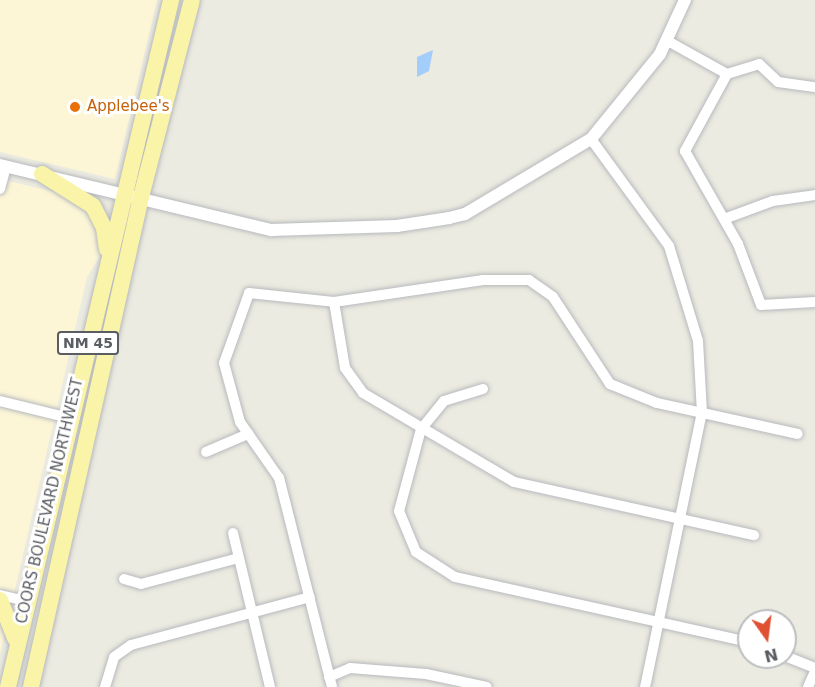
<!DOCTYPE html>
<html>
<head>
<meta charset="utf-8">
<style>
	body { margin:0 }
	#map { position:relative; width:815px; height:687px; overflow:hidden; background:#ecebe1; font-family:"DejaVu Sans",sans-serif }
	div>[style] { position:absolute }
	.commercial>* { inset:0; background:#fcf6d7 }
	.water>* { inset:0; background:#a3cdfa }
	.roads { filter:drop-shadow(0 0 2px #b7b9bd) drop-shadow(0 0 2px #b7b9bd) }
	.minor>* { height:10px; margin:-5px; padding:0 5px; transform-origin:5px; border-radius:5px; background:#fff }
	.tertiary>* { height:12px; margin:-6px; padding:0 6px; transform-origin:6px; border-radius:6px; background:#fff }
	.primary>* { height:16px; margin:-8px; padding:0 8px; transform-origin:8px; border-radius:8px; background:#faf4a8 }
	.dots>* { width:16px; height:16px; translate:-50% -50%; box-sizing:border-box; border:3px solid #fff; border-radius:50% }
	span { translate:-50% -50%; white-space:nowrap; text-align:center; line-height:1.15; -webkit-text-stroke:6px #fff; paint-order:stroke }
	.shield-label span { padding:2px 4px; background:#fff; border:2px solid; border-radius:4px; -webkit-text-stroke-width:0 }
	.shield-label { font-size:14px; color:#5a5d62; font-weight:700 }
	.food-label { font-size:15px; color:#c56008 }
	.left { translate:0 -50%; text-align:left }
	.street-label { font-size:15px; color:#5a5d62 }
	.north { position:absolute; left:737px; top:609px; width:60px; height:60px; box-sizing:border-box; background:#fff; border:2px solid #bdbec0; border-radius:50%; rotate:166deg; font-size:16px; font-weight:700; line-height:24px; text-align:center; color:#5a5d62 }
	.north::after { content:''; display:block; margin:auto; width:21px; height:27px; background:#e05134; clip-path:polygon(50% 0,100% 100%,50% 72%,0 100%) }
</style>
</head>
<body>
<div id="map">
	<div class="commercial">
		<i style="clip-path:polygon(0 0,157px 0,115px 179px,0 152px)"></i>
		<i style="clip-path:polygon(0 179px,75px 197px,85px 204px,102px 239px,100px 256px,87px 277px,0 654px)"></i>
	</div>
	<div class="water">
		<i style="clip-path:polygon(433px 50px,429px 71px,417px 77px,417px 57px)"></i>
	</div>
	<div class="roads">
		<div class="minor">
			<i style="left:666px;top:40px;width:70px;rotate:29.1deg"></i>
			<i style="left:727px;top:74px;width:34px;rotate:-17deg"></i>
			<i style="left:759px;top:64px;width:26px;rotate:43deg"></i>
			<i style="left:778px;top:82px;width:37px;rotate:8deg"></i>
			<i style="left:727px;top:74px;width:88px;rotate:118.6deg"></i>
			<i style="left:685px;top:151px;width:107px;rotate:60.3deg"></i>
			<i style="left:738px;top:244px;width:65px;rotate:69.3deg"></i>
			<i style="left:761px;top:305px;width:54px;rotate:-3.2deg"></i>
			<i style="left:591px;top:139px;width:132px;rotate:53.9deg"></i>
			<i style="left:669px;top:246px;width:99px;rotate:73deg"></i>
			<i style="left:698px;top:341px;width:71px;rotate:86.8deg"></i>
			<i style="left:702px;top:412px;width:281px;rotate:101.7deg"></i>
			<i style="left:0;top:189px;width:24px;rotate:-75deg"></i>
			<i style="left:724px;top:219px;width:52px;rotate:-20.2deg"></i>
			<i style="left:773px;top:201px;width:42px;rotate:-8.1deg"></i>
			<i style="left:334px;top:302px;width:67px;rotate:80.5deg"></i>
			<i style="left:345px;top:368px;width:31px;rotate:54deg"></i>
			<i style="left:363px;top:393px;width:175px;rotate:30.5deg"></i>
			<i style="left:514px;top:482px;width:246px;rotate:12.5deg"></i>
			<i style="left:483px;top:389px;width:41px;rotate:162.9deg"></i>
			<i style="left:444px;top:401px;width:36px;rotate:129deg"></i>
			<i style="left:421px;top:429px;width:85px;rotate:105deg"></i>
			<i style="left:399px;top:511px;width:44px;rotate:67.5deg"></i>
			<i style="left:416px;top:552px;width:46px;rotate:32.7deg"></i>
			<i style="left:455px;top:577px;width:301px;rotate:12.5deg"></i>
			<i style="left:0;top:401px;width:71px;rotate:13.8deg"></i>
			<i style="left:206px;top:452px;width:46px;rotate:-23.2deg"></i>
			<i style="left:233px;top:533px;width:158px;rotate:76.5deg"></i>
			<i style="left:124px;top:579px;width:18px;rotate:16deg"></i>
			<i style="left:141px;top:584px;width:101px;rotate:-14.9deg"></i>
			<i style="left:0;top:595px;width:26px;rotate:13deg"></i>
			<i style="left:785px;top:656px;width:32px;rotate:22deg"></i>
			<i style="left:329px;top:677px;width:23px;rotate:-23deg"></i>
			<i style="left:350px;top:668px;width:76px;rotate:4.5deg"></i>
			<i style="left:426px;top:674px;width:62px;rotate:12deg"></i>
			<i style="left:105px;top:687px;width:31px;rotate:-73deg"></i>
			<i style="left:114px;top:657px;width:21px;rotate:-35deg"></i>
			<i style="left:131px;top:645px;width:185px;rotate:-15deg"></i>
			<i style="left:332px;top:687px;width:216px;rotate:-104.2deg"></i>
			<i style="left:279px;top:478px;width:68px;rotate:-124.9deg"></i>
			<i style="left:240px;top:422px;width:61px;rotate:-105.2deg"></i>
			<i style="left:224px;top:363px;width:74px;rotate:-70.3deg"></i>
			<i style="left:249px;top:293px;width:85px;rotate:6deg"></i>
			<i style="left:334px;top:302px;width:151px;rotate:-8.4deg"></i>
			<i style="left:483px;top:280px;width:46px"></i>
			<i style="left:529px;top:280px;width:29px;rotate:35deg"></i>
			<i style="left:553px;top:297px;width:104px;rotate:56.8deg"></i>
			<i style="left:610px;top:384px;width:51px;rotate:22deg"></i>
			<i style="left:657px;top:403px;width:144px;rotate:12.4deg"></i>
			<i style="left:808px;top:687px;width:17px;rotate:-66deg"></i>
		</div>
		<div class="tertiary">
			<i style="left:0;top:165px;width:279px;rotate:13.5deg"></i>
			<i style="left:271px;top:230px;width:126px;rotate:-1.8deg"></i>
			<i style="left:397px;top:226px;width:53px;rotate:-8.7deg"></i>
			<i style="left:449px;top:218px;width:16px;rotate:-14deg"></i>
			<i style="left:465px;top:214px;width:147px;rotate:-30.8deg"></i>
			<i style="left:591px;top:139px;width:109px;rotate:-50.9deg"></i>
			<i style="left:660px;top:54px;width:60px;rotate:-65.2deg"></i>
		</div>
		<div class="primary">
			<i style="left:42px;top:174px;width:60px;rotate:32.1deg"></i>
			<i style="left:93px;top:206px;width:25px;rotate:63deg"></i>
			<i style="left:104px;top:228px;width:21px;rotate:82deg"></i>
			<i style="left:0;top:600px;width:41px;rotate:68.5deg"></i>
			<i style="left:8px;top:687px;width:706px;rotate:-76.65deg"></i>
			<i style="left:31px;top:687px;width:502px;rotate:-77.35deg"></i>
			<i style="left:141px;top:197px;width:203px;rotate:-75.5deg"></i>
		</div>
	</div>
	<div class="dots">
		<i style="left:75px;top:107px;background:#e8710a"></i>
	</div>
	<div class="shield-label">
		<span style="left:88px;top:343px">NM 45</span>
	</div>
	<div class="food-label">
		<span class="left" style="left:87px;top:107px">Applebee's</span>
	</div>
	<div class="street-label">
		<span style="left:50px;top:501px;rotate:-77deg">COORS BOULEVARD NORTHWEST</span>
	</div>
	<div class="north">N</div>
</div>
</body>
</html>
